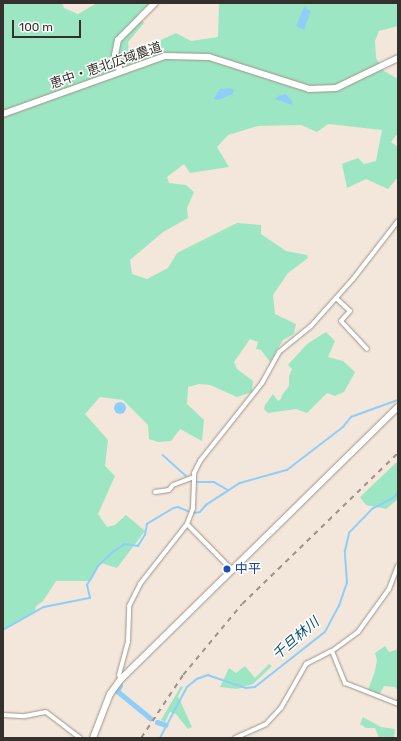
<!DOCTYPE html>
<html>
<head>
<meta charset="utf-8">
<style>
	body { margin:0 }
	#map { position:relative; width:401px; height:741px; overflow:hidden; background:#f2e7da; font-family:Rubik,"Noto Sans JP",sans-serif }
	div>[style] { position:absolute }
	.green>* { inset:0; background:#9de6c3 }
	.water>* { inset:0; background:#8ecef9 }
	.round { border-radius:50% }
	.stream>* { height:1.5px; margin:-0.75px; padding:0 0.75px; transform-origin:0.75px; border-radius:0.75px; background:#8ecef9 }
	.canal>* { height:5px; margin:-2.5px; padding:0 2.5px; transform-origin:2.5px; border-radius:2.5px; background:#8ecef9 }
	.roads { filter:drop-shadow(0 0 1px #9d9387) drop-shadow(0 0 1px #9d9387) }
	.street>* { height:4px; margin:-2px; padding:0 2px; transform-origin:2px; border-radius:2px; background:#fff }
	.secondary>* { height:6px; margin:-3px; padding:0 3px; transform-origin:3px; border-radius:3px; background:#fff }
	.rail>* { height:1.5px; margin-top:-0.75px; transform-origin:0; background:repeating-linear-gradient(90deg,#9b938a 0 5px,transparent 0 10px) }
	.dots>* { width:11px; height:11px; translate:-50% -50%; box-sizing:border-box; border:2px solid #fff; border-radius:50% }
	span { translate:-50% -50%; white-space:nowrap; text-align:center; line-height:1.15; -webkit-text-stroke:3px #fff; paint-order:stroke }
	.street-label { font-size:13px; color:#35302b }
	.transit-label { font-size:13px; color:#164399 }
	.left { translate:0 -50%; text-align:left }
	.water-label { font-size:14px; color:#0a4e70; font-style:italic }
	.frame { position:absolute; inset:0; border:4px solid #35302b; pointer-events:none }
	.scale { position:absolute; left:12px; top:20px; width:69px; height:18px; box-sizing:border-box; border:2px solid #35302b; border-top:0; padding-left:5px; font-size:12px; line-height:14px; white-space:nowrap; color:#35302b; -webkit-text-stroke:3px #fff; paint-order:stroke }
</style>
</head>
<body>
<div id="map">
	<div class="green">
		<i style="clip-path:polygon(3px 3px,62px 3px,64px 8px,78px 14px,97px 3px,150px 3px,137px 15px,144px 23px,128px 42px,129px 53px,159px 46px,161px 40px,176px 33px,191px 41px,218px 37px,219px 3px,398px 3px,398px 26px,379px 31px,375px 41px,376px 58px,384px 71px,398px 79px,398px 133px,391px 142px,398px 147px,398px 177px,388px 189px,366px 179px,347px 188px,342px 164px,358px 158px,364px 164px,376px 161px,382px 130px,328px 124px,317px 132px,301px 125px,258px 126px,228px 135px,217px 147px,229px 167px,190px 173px,184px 164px,167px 177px,169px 183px,186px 185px,194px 192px,187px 208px,188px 218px,163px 232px,130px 260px,132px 274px,147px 279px,168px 268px,177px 253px,237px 223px,261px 225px,261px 234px,286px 251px,307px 255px,308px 258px,288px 273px,273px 295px,275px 314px,296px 324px,294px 334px,283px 340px,270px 362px,261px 350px,256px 349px,258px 342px,250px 339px,234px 362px,237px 369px,253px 381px,252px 392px,237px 397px,210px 385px,199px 384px,188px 387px,187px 404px,204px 420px,202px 441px,180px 429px,171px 441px,158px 442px,149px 439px,148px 425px,123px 400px,100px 397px,85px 414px,108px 440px,105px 466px,115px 476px,98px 514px,107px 527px,115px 525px,126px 515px,145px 531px,117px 568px,101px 563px,91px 581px,56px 581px,43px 601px,36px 606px,35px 611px,6px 629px,3px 629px)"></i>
		<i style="clip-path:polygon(326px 332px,335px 341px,328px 357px,343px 361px,355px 372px,344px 392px,335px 396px,327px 393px,307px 413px,296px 409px,268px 413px,264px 409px,265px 405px,273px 394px,278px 401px,281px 399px,282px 395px,289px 386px,289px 376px,292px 369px,288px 365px,307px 344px)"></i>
		<i style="clip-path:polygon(398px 461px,398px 499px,386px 509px,366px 505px,360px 497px)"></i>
		<i style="clip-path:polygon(385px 646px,389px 652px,398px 649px,398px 691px,395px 687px,384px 686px,379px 695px,368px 690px,375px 671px,377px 660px,375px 653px)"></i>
		<i style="clip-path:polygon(269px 664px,272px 666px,253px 684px,237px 689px,220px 687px,229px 668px,236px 673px,245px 666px,255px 678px)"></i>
		<i style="clip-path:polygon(181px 686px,183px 687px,178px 696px,192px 727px,188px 729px,176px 714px,170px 712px,165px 722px,161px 720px)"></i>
		<i style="clip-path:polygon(363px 717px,381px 727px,395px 729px,394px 738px,379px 738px,375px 728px,366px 728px,360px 724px)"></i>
	</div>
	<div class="water">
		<i style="clip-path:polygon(304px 7px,311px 11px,304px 30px,296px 26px)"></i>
		<i style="clip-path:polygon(229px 88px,234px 90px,233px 94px,218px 100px,213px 99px,220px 89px)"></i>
		<i style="clip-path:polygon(286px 94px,292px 101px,292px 105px,275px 99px,280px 95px)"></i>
		<i class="round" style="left:114px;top:402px;width:12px;height:12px"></i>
	</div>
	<div class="stream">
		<i style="left:163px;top:455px;width:31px;rotate:42deg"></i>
		<i style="left:195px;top:482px;width:19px"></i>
		<i style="left:214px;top:482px;width:16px;rotate:30deg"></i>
		<i style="left:194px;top:513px;width:6px;rotate:-9deg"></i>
		<i style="left:200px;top:512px;width:9px;rotate:-49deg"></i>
		<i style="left:206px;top:505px;width:40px;rotate:-32.9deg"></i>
		<i style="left:240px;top:483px;width:49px;rotate:-15.5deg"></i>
		<i style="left:287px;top:470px;width:71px;rotate:-37.5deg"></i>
		<i style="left:343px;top:427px;width:13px;rotate:-51deg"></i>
		<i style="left:351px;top:417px;width:50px;rotate:-19.9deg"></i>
		<i style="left:3px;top:630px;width:47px;rotate:-29.3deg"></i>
		<i style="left:44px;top:607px;width:47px;rotate:-11.1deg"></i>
		<i style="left:90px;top:598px;width:13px;rotate:-103deg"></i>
		<i style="left:87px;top:585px;width:22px;rotate:-60deg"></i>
		<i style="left:98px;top:566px;width:21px;rotate:-43deg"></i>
		<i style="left:113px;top:552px;width:14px;rotate:-34deg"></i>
		<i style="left:125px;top:544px;width:13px;rotate:9deg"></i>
		<i style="left:138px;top:546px;width:13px;rotate:-58deg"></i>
		<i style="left:145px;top:535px;width:11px;rotate:-80deg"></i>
		<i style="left:147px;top:524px;width:31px;rotate:-31deg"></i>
		<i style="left:174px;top:508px;width:4px;rotate:-14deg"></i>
		<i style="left:178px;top:507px;width:11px;rotate:22deg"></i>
		<i style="left:160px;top:738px;width:58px;rotate:-62.1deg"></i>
		<i style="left:187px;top:687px;width:13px;rotate:-39deg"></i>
		<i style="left:197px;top:679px;width:12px;rotate:-20deg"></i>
		<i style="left:208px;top:675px;width:40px;rotate:18.9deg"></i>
		<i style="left:246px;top:688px;width:9px;rotate:-6deg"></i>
		<i style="left:255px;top:687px;width:89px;rotate:-38.2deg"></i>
		<i style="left:325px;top:632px;width:30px;rotate:-62deg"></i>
		<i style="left:339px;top:606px;width:24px;rotate:-71deg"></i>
		<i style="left:347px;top:583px;width:32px;rotate:-94deg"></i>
		<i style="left:345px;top:551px;width:18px;rotate:-77deg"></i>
		<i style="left:349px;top:533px;width:33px;rotate:-46deg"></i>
		<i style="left:372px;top:509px;width:22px;rotate:-27deg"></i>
		<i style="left:392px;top:499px;width:8px;rotate:-45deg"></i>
	</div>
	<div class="canal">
		<i style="left:120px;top:685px;width:7px;rotate:117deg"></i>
		<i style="left:117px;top:691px;width:43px;rotate:39.3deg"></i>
		<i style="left:157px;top:722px;width:9px;rotate:18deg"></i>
	</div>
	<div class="roads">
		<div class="street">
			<i style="left:336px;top:298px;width:19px;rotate:43deg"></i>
			<i style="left:350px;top:311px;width:13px;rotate:132deg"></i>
			<i style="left:341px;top:321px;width:38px;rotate:47deg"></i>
			<i style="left:155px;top:492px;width:14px;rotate:-8deg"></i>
			<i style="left:169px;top:490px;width:6px;rotate:-51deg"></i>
			<i style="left:173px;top:485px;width:22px;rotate:-21deg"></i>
			<i style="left:187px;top:524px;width:64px;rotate:45.6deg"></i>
			<i style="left:332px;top:651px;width:35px;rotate:68deg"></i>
			<i style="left:345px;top:683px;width:57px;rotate:21.6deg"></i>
			<i style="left:121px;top:679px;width:4px;rotate:-117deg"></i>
			<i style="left:119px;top:675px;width:34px;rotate:-75deg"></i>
			<i style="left:128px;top:642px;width:36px;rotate:-88deg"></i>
			<i style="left:129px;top:606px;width:25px;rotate:-63deg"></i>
			<i style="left:140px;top:584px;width:76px;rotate:-51.9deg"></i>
			<i style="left:187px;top:524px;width:17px;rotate:-69deg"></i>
			<i style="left:193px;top:508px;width:35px;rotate:-88deg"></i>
			<i style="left:194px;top:473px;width:13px;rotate:-63deg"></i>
			<i style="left:200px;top:461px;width:100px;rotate:-51.5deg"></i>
			<i style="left:262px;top:383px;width:35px;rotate:-61deg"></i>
			<i style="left:279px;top:352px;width:41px;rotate:-39.1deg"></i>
			<i style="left:311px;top:326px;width:63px;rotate:-48.2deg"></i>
			<i style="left:353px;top:279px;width:73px;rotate:-52.2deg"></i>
			<i style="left:3px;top:715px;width:22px;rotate:3deg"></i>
			<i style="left:25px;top:716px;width:21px;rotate:-11deg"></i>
			<i style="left:46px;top:712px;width:43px;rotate:37.4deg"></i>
			<i style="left:235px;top:738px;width:34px;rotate:-24deg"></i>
			<i style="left:266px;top:724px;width:22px;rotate:-47deg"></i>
			<i style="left:281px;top:708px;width:51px;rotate:-60.4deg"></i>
			<i style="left:306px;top:664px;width:29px;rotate:-27deg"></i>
			<i style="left:332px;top:651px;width:32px;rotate:-36deg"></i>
			<i style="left:358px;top:632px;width:53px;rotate:-54.2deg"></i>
			<i style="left:389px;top:589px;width:25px;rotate:-69deg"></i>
		</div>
		<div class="secondary">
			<i style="left:120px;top:71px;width:17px;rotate:-107deg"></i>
			<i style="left:115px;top:55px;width:15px;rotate:-79deg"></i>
			<i style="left:118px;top:40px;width:52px;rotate:-45deg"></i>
			<i style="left:3px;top:114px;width:172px;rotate:-19.7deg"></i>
			<i style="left:165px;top:56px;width:44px;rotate:1.3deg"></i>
			<i style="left:209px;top:57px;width:105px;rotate:17.7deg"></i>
			<i style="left:309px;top:89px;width:27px;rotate:-2deg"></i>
			<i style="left:336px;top:88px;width:69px;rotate:-25.8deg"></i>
			<i style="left:93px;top:738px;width:47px;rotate:-68.9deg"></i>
			<i style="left:110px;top:694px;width:19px;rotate:-54deg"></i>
			<i style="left:121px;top:679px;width:388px;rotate:-44.5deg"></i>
		</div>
	</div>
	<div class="rail">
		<i style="left:141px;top:738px;width:76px;rotate:-56.3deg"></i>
		<i style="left:183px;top:675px;width:92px;rotate:-50.3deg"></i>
		<i style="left:242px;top:604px;width:217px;rotate:-44.1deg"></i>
	</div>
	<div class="dots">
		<i style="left:227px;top:569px;background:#1a4fb4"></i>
	</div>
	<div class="street-label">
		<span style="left:106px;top:66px;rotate:-19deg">恵中・恵北広域農道</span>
	</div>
	<div class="transit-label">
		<span class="left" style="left:235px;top:569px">中平</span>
	</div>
	<div class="water-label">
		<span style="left:296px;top:639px;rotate:-41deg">千旦林川</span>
	</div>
	<div class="frame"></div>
	<div class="scale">100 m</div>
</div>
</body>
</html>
